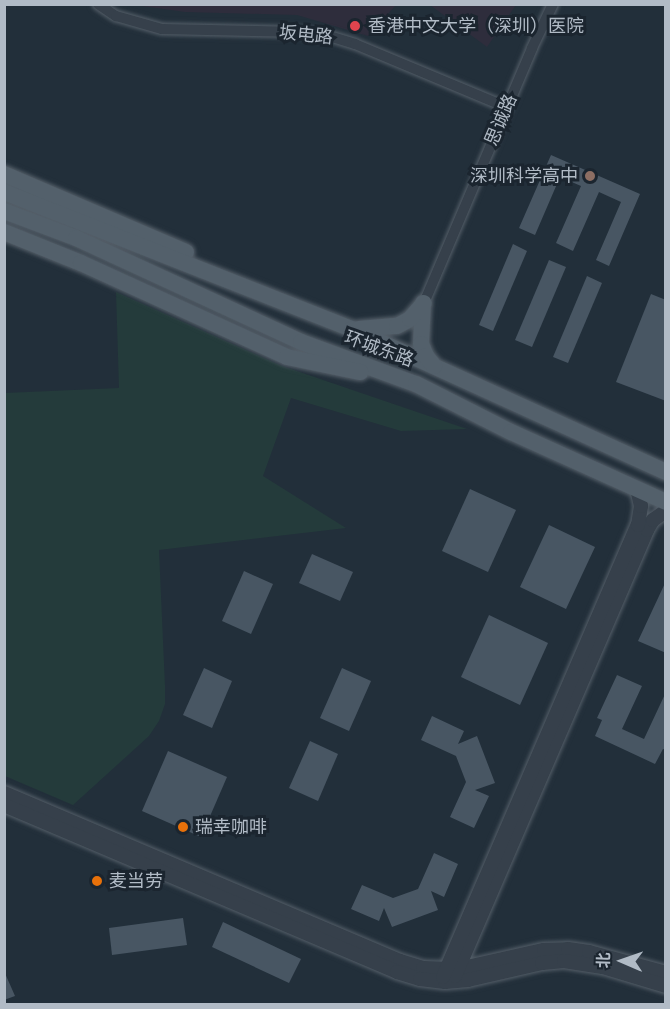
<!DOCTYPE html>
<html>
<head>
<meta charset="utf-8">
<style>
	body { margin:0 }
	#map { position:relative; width:670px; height:1009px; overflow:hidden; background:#222f3a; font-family:"Space Grotesk","Noto Sans SC",sans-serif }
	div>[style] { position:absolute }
	.medical>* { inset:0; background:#2e2d3c }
	.green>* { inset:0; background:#243b3b }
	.building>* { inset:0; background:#485663 }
	.roads { filter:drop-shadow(0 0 2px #545e68) drop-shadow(0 0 2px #545e68) }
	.minor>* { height:10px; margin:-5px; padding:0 5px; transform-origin:5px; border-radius:5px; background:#36404b }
	.tertiary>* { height:14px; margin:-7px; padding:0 7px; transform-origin:7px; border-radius:7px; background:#36404b }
	.primary>* { height:16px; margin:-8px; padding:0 8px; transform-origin:8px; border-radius:8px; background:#53606b }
	.dots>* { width:16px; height:16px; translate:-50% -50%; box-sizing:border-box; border:3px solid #1b252f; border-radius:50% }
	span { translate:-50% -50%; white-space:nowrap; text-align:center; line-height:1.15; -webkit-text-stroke:6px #1b252f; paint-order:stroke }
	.poi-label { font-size:18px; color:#b1bbc6 }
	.left { translate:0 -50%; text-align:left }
	.right { translate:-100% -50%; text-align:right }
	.street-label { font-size:18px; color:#b1bbc6 }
	.frame { position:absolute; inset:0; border:6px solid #b1bbc6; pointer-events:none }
	.north { position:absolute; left:592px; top:931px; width:60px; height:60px; -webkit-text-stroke:4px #1b252f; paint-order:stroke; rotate:272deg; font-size:16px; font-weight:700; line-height:24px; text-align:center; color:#b1bbc6 }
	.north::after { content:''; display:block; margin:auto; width:21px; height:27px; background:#b1bbc6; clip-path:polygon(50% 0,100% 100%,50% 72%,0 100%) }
</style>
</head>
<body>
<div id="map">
	<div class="medical">
		<i style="clip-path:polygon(135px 5px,396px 4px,396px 5px,368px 36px,297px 15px,185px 12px)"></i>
		<i style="clip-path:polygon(430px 5px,516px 5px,487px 47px)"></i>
	</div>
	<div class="green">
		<i style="clip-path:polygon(116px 292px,282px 366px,467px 429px,401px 431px,291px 398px,263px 476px,346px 528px,159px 550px,165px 686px,165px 704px,159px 721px,149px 736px,73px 805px,5px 776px,5px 393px,119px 388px)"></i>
	</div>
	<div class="building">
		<i style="clip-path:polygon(551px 155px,640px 194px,609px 266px,596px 260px,621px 202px,599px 192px,573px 251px,556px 243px,581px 186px,560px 177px,535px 235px,519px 228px)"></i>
		<i style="clip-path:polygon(513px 244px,527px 251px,493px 331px,479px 325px)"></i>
		<i style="clip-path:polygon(549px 260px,566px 267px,532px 347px,515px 340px)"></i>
		<i style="clip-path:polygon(587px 276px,602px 283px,568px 363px,553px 357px)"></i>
		<i style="clip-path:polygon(651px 294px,666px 300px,666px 401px,616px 382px)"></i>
		<i style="clip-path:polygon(470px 489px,516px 510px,488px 572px,442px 551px)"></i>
		<i style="clip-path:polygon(549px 525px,595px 547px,566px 609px,520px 587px)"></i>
		<i style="clip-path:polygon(312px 554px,353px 572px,340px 601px,299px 583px)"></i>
		<i style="clip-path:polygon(244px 571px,273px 584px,251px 634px,222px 621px)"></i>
		<i style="clip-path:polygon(666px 581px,666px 653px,638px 641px)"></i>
		<i style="clip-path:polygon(489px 615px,548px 643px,520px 705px,461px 677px)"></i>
		<i style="clip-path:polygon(204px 668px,232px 681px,212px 728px,183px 715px)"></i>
		<i style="clip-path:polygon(342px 668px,371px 681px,349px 731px,320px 718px)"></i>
		<i style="clip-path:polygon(617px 675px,642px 686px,622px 729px,644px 739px,666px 692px,666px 750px,663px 749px,655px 764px,595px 736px,602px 720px,597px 718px)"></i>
		<i style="clip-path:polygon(432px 716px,464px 731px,458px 744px,477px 736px,495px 783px,475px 790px,489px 796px,474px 828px,450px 817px,466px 782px,456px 756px,421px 740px)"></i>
		<i style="clip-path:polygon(310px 741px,338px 754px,318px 801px,289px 788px)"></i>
		<i style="clip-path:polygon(168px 751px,227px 777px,201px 837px,142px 811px)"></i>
		<i style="clip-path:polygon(434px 853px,458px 864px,444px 897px,431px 891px,438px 910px,392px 927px,384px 908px,379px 921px,351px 909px,362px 885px,393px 898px,418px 889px)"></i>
		<i style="clip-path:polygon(183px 918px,187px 945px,112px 955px,109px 928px)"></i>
		<i style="clip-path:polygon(223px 922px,301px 959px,289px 983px,212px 947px)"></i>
		<i style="clip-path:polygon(4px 971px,15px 996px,4px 1000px)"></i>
	</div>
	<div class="roads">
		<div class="minor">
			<i style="left:98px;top:4px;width:22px;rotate:34deg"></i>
			<i style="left:116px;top:16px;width:48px;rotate:15.8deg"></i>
			<i style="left:162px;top:29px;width:139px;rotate:1.2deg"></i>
			<i style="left:301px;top:32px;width:28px;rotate:8deg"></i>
			<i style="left:329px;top:36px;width:27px;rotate:17deg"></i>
			<i style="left:355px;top:44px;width:164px;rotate:22.6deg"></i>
			<i style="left:424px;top:303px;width:277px;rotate:-67deg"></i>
			<i style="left:532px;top:48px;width:49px;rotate:-64.5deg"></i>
		</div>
		<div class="tertiary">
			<i style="left:4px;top:793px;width:430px;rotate:23deg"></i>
			<i style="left:400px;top:961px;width:24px;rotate:17deg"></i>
			<i style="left:423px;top:968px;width:35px;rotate:2deg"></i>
			<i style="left:458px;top:969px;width:88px;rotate:-12.5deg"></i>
			<i style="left:544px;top:950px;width:24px;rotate:-2deg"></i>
			<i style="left:568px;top:949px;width:21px;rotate:8deg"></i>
			<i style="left:589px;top:952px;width:80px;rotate:15.3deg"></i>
			<i style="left:4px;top:805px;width:427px;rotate:23deg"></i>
			<i style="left:397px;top:972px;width:24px;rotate:17deg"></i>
			<i style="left:420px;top:979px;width:25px;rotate:7deg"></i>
			<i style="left:445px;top:982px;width:23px;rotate:-5deg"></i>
			<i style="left:468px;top:980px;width:76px;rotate:-12.9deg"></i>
			<i style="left:542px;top:963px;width:22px;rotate:-5deg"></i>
			<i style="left:564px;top:961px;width:39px;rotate:9deg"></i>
			<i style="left:603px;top:967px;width:66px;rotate:16.8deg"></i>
			<i style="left:455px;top:976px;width:486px;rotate:-66.7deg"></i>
			<i style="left:647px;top:530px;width:12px;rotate:-59deg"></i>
			<i style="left:653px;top:520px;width:16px;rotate:-35deg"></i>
			<i style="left:443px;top:977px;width:492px;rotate:-66.7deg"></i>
			<i style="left:638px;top:525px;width:19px;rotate:-81deg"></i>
			<i style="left:641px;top:506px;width:17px;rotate:-103deg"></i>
		</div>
		<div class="primary">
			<i style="left:4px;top:174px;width:198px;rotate:23.2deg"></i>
			<i style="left:4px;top:192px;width:374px;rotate:21.5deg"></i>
			<i style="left:352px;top:329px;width:345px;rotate:24.5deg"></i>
			<i style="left:4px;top:211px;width:77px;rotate:20.6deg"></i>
			<i style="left:76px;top:238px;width:248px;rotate:24.8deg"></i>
			<i style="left:301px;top:342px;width:122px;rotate:20.1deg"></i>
			<i style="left:416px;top:384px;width:106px;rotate:26.8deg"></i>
			<i style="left:511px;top:432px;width:170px;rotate:24.3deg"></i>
			<i style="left:4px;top:232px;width:83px;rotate:21.9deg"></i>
			<i style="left:81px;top:263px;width:226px;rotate:24.5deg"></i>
			<i style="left:287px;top:357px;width:75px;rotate:11.6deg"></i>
			<i style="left:423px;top:303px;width:41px;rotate:92.8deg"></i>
			<i style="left:421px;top:344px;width:13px;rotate:67deg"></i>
			<i style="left:426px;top:356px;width:13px;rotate:51deg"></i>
			<i style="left:359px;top:329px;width:38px;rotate:-5deg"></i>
			<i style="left:397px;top:326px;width:15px;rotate:-28deg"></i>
			<i style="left:410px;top:319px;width:21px;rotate:-49deg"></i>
		</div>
	</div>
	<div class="dots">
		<i style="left:355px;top:26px;background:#e0444e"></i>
		<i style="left:590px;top:176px;background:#8d6e63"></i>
		<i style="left:183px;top:827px;background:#e8710a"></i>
		<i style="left:97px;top:881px;background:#e8710a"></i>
	</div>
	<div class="poi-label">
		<span class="left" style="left:368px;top:26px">香港中文大学（深圳）医院</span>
		<span class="right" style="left:578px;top:176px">深圳科学高中</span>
		<span class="left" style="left:195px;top:827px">瑞幸咖啡</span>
		<span class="left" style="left:109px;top:881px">麦当劳</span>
	</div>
	<div class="street-label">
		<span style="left:306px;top:35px;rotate:6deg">坂电路</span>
		<span style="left:501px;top:120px;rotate:-67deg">思诚路</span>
		<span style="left:379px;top:349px;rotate:20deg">环城东路</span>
	</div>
	<div class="frame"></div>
	<div class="north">北</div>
</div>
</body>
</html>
